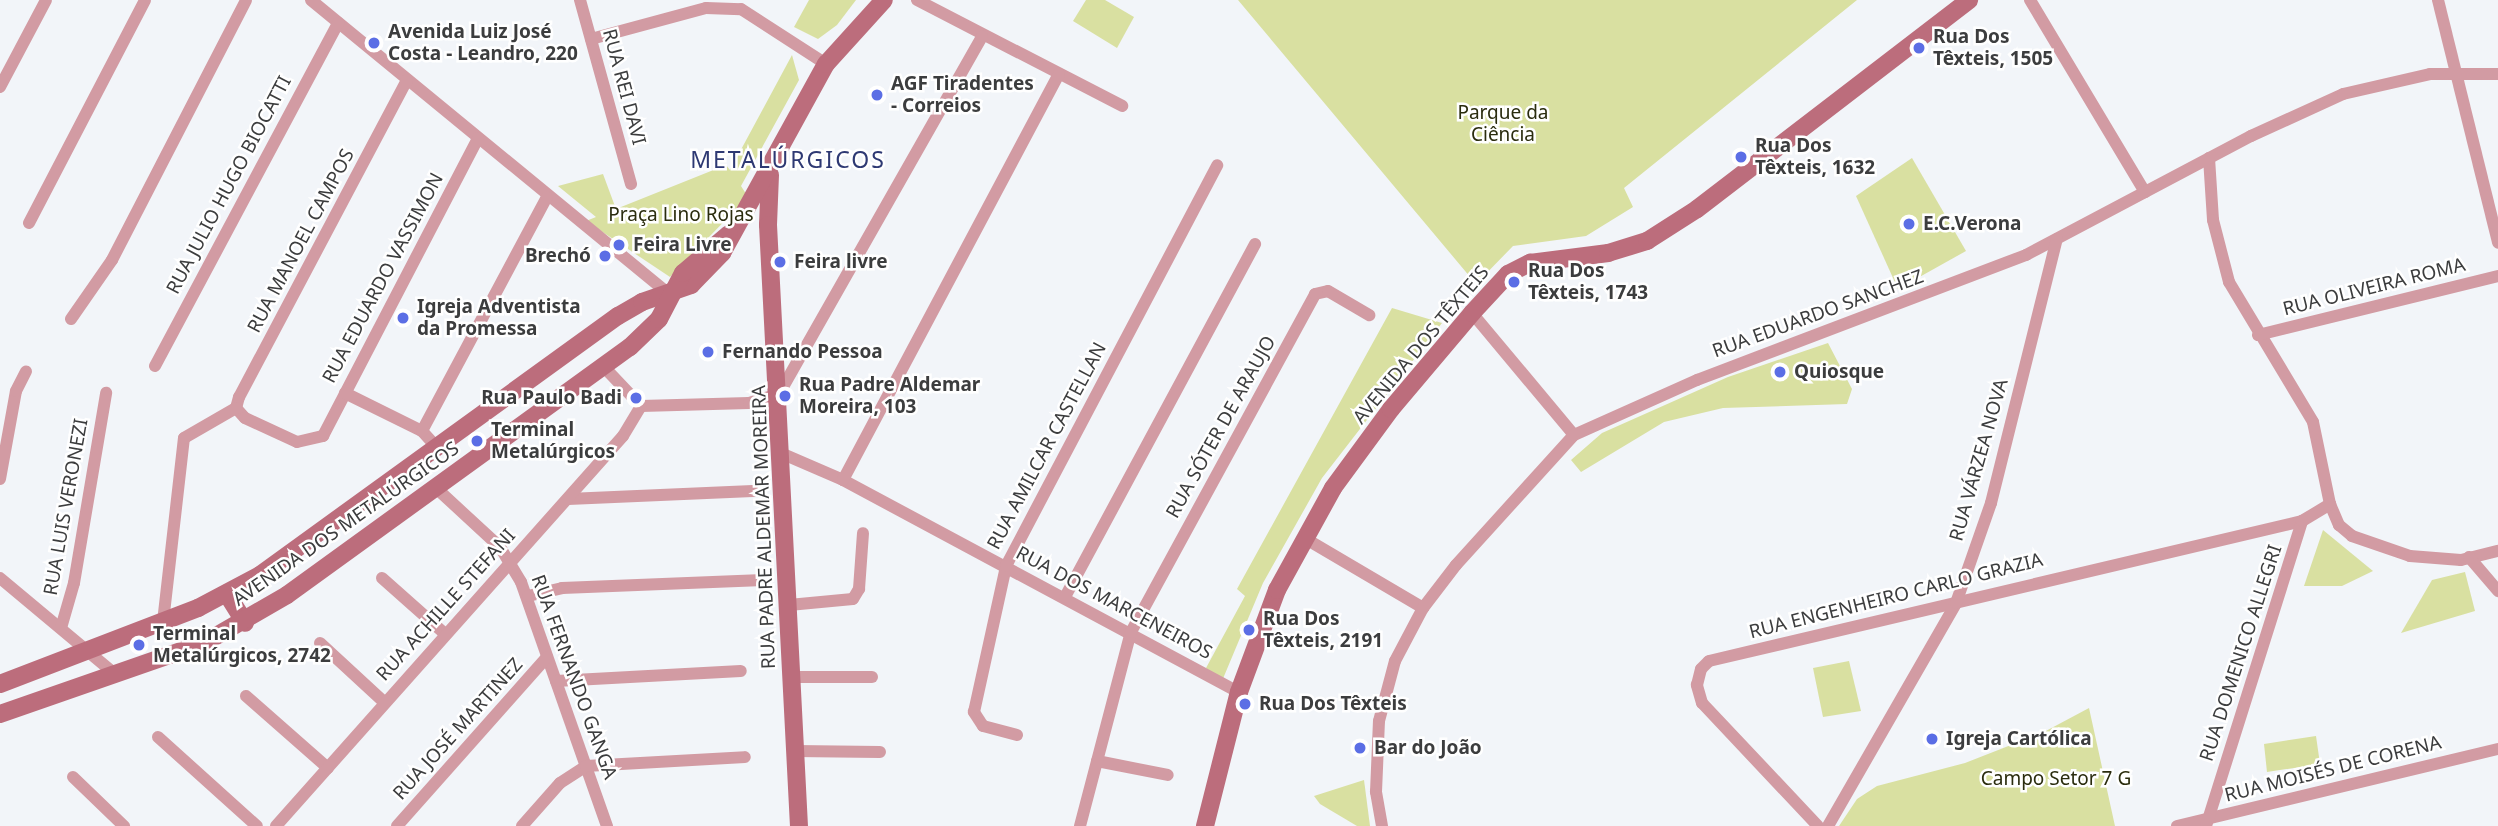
<!DOCTYPE html>
<html>
<head>
<meta charset="utf-8">
<style>
	body { margin:0 }
	#map { position:relative; width:2498px; height:826px; overflow:hidden; background:#f2f5f9; font-family:"Noto Sans",sans-serif }
	div>[style] { position:absolute }
	.green>* { inset:0; background:#d9e0a1 }
	.street>* { height:12px; margin:-6px; padding:0 6px; transform-origin:6px; border-radius:6px; background:#d29ba3 }
	.secondary>* { height:18px; margin:-9px; padding:0 9px; transform-origin:9px; border-radius:9px; background:#bc6d7c }
	.dots>* { width:19px; height:19px; translate:-50% -50%; box-sizing:border-box; border:4px solid #fff; border-radius:50% }
	span { translate:-50% -50%; white-space:nowrap; text-align:center; line-height:1.15; -webkit-text-stroke:5px #fff; paint-order:stroke }
	.poi-label { font-size:19px; color:#3c3d3e; font-weight:700 }
	.left { translate:0 -50%; text-align:left }
	.right { translate:-100% -50%; text-align:right }
	.street-label { font-size:19px; color:#3c3d3e }
	.park-label { font-size:19px; color:#2a2c0e }
	.quarter-label { font-size:23px; color:#2e3973; letter-spacing:2px }
</style>
</head>
<body>
<div id="map">
	<div class="green">
		<i style="clip-path:polygon(809px 0,856px 0,837px 25px,818px 39px,794px 27px)"></i>
		<i style="clip-path:polygon(1086px 0,1105px 0,1134px 17px,1117px 48px,1073px 21px)"></i>
		<i style="clip-path:polygon(1238px 0,1857px 0,1624px 188px,1633px 207px,1586px 236px,1513px 246px,1476px 284px)"></i>
		<i style="clip-path:polygon(792px 55px,799px 80px,741px 186px,748px 197px,670px 277px,586px 221px,596px 217px,558px 186px,603px 174px,616px 209px,726px 165px,730px 170px)"></i>
		<i style="clip-path:polygon(1912px 158px,1966px 251px,1898px 289px,1856px 196px)"></i>
		<i style="clip-path:polygon(1392px 308px,1442px 323px,1322px 478px,1263px 583px,1222px 681px,1206px 668px,1245px 596px,1237px 589px)"></i>
		<i style="clip-path:polygon(1828px 343px,1852px 389px,1847px 404px,1723px 408px,1664px 422px,1581px 472px,1571px 460px,1602px 433px,1728px 377px)"></i>
		<i style="clip-path:polygon(2323px 530px,2373px 571px,2342px 586px,2304px 586px)"></i>
		<i style="clip-path:polygon(2465px 572px,2475px 611px,2401px 633px,2432px 580px)"></i>
		<i style="clip-path:polygon(1849px 661px,1861px 711px,1823px 717px,1813px 668px)"></i>
		<i style="clip-path:polygon(2089px 708px,2115px 826px,1839px 826px,1857px 799px,1877px 786px,1965px 763px,2044px 732px)"></i>
		<i style="clip-path:polygon(2316px 736px,2320px 764px,2267px 772px,2264px 744px)"></i>
		<i style="clip-path:polygon(1364px 780px,1370px 826px,1357px 826px,1320px 804px,1314px 796px)"></i>
	</div>
	<div class="street">
		<i style="left:311px;top:0;width:463px;rotate:39.4deg"></i>
		<i style="left:580px;top:0;width:191px;rotate:74.5deg"></i>
		<i style="left:917px;top:0;width:231px;rotate:27.3deg"></i>
		<i style="left:2030px;top:0;width:224px;rotate:59.1deg"></i>
		<i style="left:2438px;top:0;width:250px;rotate:76.1deg"></i>
		<i style="left:591px;top:39px;width:119px;rotate:-15.1deg"></i>
		<i style="left:706px;top:8px;width:35px;rotate:2deg"></i>
		<i style="left:741px;top:9px;width:101px;rotate:32.9deg"></i>
		<i style="left:407px;top:80px;width:359px;rotate:117.9deg"></i>
		<i style="left:239px;top:397px;width:11px;rotate:105deg"></i>
		<i style="left:236px;top:408px;width:13px;rotate:48deg"></i>
		<i style="left:245px;top:418px;width:57px;rotate:24.8deg"></i>
		<i style="left:297px;top:442px;width:27px;rotate:-13deg"></i>
		<i style="left:323px;top:436px;width:336px;rotate:-62.5deg"></i>
		<i style="left:0;top:87px;width:98px;rotate:-62.1deg"></i>
		<i style="left:2209px;top:158px;width:62px;rotate:86.3deg"></i>
		<i style="left:2213px;top:220px;width:64px;rotate:75.5deg"></i>
		<i style="left:2229px;top:282px;width:163px;rotate:59deg"></i>
		<i style="left:2313px;top:422px;width:84px;rotate:78.3deg"></i>
		<i style="left:2330px;top:504px;width:23px;rotate:67deg"></i>
		<i style="left:2339px;top:525px;width:17px;rotate:40deg"></i>
		<i style="left:2352px;top:536px;width:61px;rotate:19deg"></i>
		<i style="left:2410px;top:556px;width:51px;rotate:4.5deg"></i>
		<i style="left:2461px;top:560px;width:38px;rotate:-14deg"></i>
		<i style="left:29px;top:223px;width:251px;rotate:-62.5deg"></i>
		<i style="left:1472px;top:313px;width:159px;rotate:50.1deg"></i>
		<i style="left:71px;top:319px;width:72px;rotate:-55.2deg"></i>
		<i style="left:112px;top:260px;width:292px;rotate:-62.7deg"></i>
		<i style="left:2258px;top:335px;width:247px;rotate:-13.8deg"></i>
		<i style="left:155px;top:366px;width:389px;rotate:-61.9deg"></i>
		<i style="left:604px;top:367px;width:54px;rotate:46.5deg"></i>
		<i style="left:345px;top:393px;width:86px;rotate:26.3deg"></i>
		<i style="left:422px;top:431px;width:24px;rotate:48deg"></i>
		<i style="left:641px;top:406px;width:108px;rotate:-1.6deg"></i>
		<i style="left:749px;top:403px;width:31px;rotate:-17deg"></i>
		<i style="left:779px;top:394px;width:411px;rotate:-60.4deg"></i>
		<i style="left:422px;top:431px;width:265px;rotate:-61.9deg"></i>
		<i style="left:783px;top:454px;width:65px;rotate:23.4deg"></i>
		<i style="left:843px;top:480px;width:449px;rotate:28.2deg"></i>
		<i style="left:0;top:479px;width:89px;rotate:-79.7deg"></i>
		<i style="left:16px;top:391px;width:22px;rotate:-63deg"></i>
		<i style="left:843px;top:480px;width:460px;rotate:-62deg"></i>
		<i style="left:436px;top:488px;width:87px;rotate:42.7deg"></i>
		<i style="left:500px;top:547px;width:41px;rotate:59deg"></i>
		<i style="left:521px;top:582px;width:259px;rotate:70.6deg"></i>
		<i style="left:568px;top:499px;width:185px;rotate:-2.5deg"></i>
		<i style="left:1306px;top:539px;width:136px;rotate:30.5deg"></i>
		<i style="left:2469px;top:557px;width:45px;rotate:49.5deg"></i>
		<i style="left:0;top:578px;width:150px;rotate:39.9deg"></i>
		<i style="left:382px;top:578px;width:84px;rotate:41.6deg"></i>
		<i style="left:528px;top:596px;width:35px;rotate:-13deg"></i>
		<i style="left:562px;top:588px;width:195px;rotate:-2.3deg"></i>
		<i style="left:1065px;top:597px;width:401px;rotate:-61.7deg"></i>
		<i style="left:789px;top:605px;width:64px;rotate:-5.4deg"></i>
		<i style="left:853px;top:599px;width:12px;rotate:-59deg"></i>
		<i style="left:859px;top:589px;width:56px;rotate:-85.9deg"></i>
		<i style="left:163px;top:622px;width:185px;rotate:-83.5deg"></i>
		<i style="left:184px;top:438px;width:60px;rotate:-30deg"></i>
		<i style="left:61px;top:628px;width:47px;rotate:-73.9deg"></i>
		<i style="left:74px;top:583px;width:193px;rotate:-80.4deg"></i>
		<i style="left:320px;top:643px;width:87px;rotate:42.7deg"></i>
		<i style="left:791px;top:677px;width:81px"></i>
		<i style="left:556px;top:681px;width:185px;rotate:-3.1deg"></i>
		<i style="left:246px;top:696px;width:109px;rotate:41.3deg"></i>
		<i style="left:1017px;top:735px;width:35px;rotate:-165deg"></i>
		<i style="left:983px;top:726px;width:17px;rotate:-123deg"></i>
		<i style="left:974px;top:712px;width:149px;rotate:-77.6deg"></i>
		<i style="left:1006px;top:566px;width:453px;rotate:-62.2deg"></i>
		<i style="left:158px;top:737px;width:133px;rotate:42deg"></i>
		<i style="left:795px;top:751px;width:85px;rotate:0.7deg"></i>
		<i style="left:1097px;top:761px;width:72px;rotate:11.2deg"></i>
		<i style="left:73px;top:777px;width:71px;rotate:43.9deg"></i>
		<i style="left:276px;top:826px;width:522px;rotate:-48.34deg"></i>
		<i style="left:623px;top:436px;width:35px;rotate:-59deg"></i>
		<i style="left:397px;top:826px;width:226px;rotate:-48.4deg"></i>
		<i style="left:522px;top:826px;width:57px;rotate:-48.5deg"></i>
		<i style="left:560px;top:783px;width:31px;rotate:-33deg"></i>
		<i style="left:586px;top:766px;width:159px;rotate:-3.2deg"></i>
		<i style="left:1080px;top:826px;width:201px;rotate:-75.3deg"></i>
		<i style="left:1131px;top:632px;width:385px;rotate:-61.4deg"></i>
		<i style="left:1315px;top:294px;width:13px;rotate:-13deg"></i>
		<i style="left:1328px;top:291px;width:48px;rotate:30.3deg"></i>
		<i style="left:1382px;top:826px;width:35px;rotate:-100deg"></i>
		<i style="left:1376px;top:792px;width:71px;rotate:-87.6deg"></i>
		<i style="left:1379px;top:721px;width:62px;rotate:-75.1deg"></i>
		<i style="left:1395px;top:661px;width:60px;rotate:-62.2deg"></i>
		<i style="left:1423px;top:608px;width:54px;rotate:-52.5deg"></i>
		<i style="left:1456px;top:565px;width:176px;rotate:-47.8deg"></i>
		<i style="left:1574px;top:435px;width:135px;rotate:-24.1deg"></i>
		<i style="left:1697px;top:380px;width:352px;rotate:-20.8deg"></i>
		<i style="left:2026px;top:255px;width:255px;rotate:-27.9deg"></i>
		<i style="left:2251px;top:136px;width:101px;rotate:-24.5deg"></i>
		<i style="left:2343px;top:94px;width:89px;rotate:-12.9deg"></i>
		<i style="left:2430px;top:74px;width:68px"></i>
		<i style="left:1818px;top:826px;width:169px;rotate:-133.3deg"></i>
		<i style="left:1702px;top:703px;width:19px;rotate:-106deg"></i>
		<i style="left:1697px;top:685px;width:16px;rotate:-76deg"></i>
		<i style="left:1701px;top:669px;width:11px;rotate:-45deg"></i>
		<i style="left:1709px;top:661px;width:609px;rotate:-13.28deg"></i>
		<i style="left:1828px;top:826px;width:257px;rotate:-60.1deg"></i>
		<i style="left:1956px;top:603px;width:106px;rotate:-70.7deg"></i>
		<i style="left:1991px;top:503px;width:272px;rotate:-76deg"></i>
		<i style="left:2177px;top:826px;width:330px;rotate:-13.5deg"></i>
		<i style="left:2206px;top:826px;width:320px;rotate:-72.5deg"></i>
		<i style="left:2302px;top:521px;width:33px;rotate:-31deg"></i>
	</div>
	<div class="secondary">
		<i style="left:770px;top:175px;width:50px;rotate:92.3deg"></i>
		<i style="left:768px;top:225px;width:602px;rotate:87.05deg"></i>
		<i style="left:227px;top:594px;width:34px;rotate:58deg"></i>
		<i style="left:0;top:684px;width:212px;rotate:-21deg"></i>
		<i style="left:198px;top:608px;width:70px;rotate:-28deg"></i>
		<i style="left:260px;top:575px;width:442px;rotate:-35.9deg"></i>
		<i style="left:618px;top:316px;width:28px;rotate:-30deg"></i>
		<i style="left:642px;top:302px;width:52px;rotate:-19.1deg"></i>
		<i style="left:691px;top:285px;width:45px;rotate:-45.9deg"></i>
		<i style="left:722px;top:253px;width:216px;rotate:-61.2deg"></i>
		<i style="left:826px;top:64px;width:86px;rotate:-47.8deg"></i>
		<i style="left:0;top:714px;width:216px;rotate:-19.2deg"></i>
		<i style="left:204px;top:643px;width:96px;rotate:-30deg"></i>
		<i style="left:287px;top:595px;width:423px;rotate:-35.9deg"></i>
		<i style="left:630px;top:347px;width:40px;rotate:-44deg"></i>
		<i style="left:659px;top:319px;width:52px;rotate:-62.4deg"></i>
		<i style="left:683px;top:273px;width:60px;rotate:-40.3deg"></i>
		<i style="left:1205px;top:826px;width:138px;rotate:-75.8deg"></i>
		<i style="left:1239px;top:692px;width:109px;rotate:-69.6deg"></i>
		<i style="left:1277px;top:590px;width:116px;rotate:-61.2deg"></i>
		<i style="left:1333px;top:488px;width:98px;rotate:-53.7deg"></i>
		<i style="left:1391px;top:409px;width:126px;rotate:-49.8deg"></i>
		<i style="left:1472px;top:313px;width:53px;rotate:-47.3deg"></i>
		<i style="left:1508px;top:274px;width:25px;rotate:-27deg"></i>
		<i style="left:1530px;top:263px;width:79px;rotate:-7.3deg"></i>
		<i style="left:1608px;top:253px;width:41px;rotate:-17.1deg"></i>
		<i style="left:1647px;top:241px;width:59px;rotate:-32.6deg"></i>
		<i style="left:1697px;top:209px;width:343px;rotate:-37.5deg"></i>
	</div>
	<div class="dots">
		<i style="left:374px;top:43px;background:#5b6ee5"></i>
		<i style="left:1919px;top:48px;background:#5b6ee5"></i>
		<i style="left:877px;top:95px;background:#5b6ee5"></i>
		<i style="left:1741px;top:157px;background:#5b6ee5"></i>
		<i style="left:1909px;top:224px;background:#5b6ee5"></i>
		<i style="left:619px;top:245px;background:#5b6ee5"></i>
		<i style="left:605px;top:256px;background:#5b6ee5"></i>
		<i style="left:780px;top:262px;background:#5b6ee5"></i>
		<i style="left:1514px;top:282px;background:#5b6ee5"></i>
		<i style="left:403px;top:318px;background:#5b6ee5"></i>
		<i style="left:708px;top:352px;background:#5b6ee5"></i>
		<i style="left:1780px;top:372px;background:#5b6ee5"></i>
		<i style="left:785px;top:396px;background:#5b6ee5"></i>
		<i style="left:636px;top:398px;background:#5b6ee5"></i>
		<i style="left:477px;top:441px;background:#5b6ee5"></i>
		<i style="left:1249px;top:630px;background:#5b6ee5"></i>
		<i style="left:139px;top:645px;background:#5b6ee5"></i>
		<i style="left:1245px;top:704px;background:#5b6ee5"></i>
		<i style="left:1932px;top:739px;background:#5b6ee5"></i>
		<i style="left:1360px;top:748px;background:#5b6ee5"></i>
	</div>
	<div class="poi-label">
		<span class="left" style="left:388px;top:43px">Avenida Luiz José<br>Costa - Leandro, 220</span>
		<span class="left" style="left:1933px;top:48px">Rua Dos<br>Têxteis, 1505</span>
		<span class="left" style="left:891px;top:95px">AGF Tiradentes<br>- Correios</span>
		<span class="left" style="left:1755px;top:157px">Rua Dos<br>Têxteis, 1632</span>
		<span class="left" style="left:1923px;top:224px">E.C.Verona</span>
		<span class="left" style="left:633px;top:245px">Feira Livre</span>
		<span class="right" style="left:591px;top:256px">Brechó</span>
		<span class="left" style="left:794px;top:262px">Feira livre</span>
		<span class="left" style="left:1528px;top:282px">Rua Dos<br>Têxteis, 1743</span>
		<span class="left" style="left:417px;top:318px">Igreja Adventista<br>da Promessa</span>
		<span class="left" style="left:722px;top:352px">Fernando Pessoa</span>
		<span class="left" style="left:1794px;top:372px">Quiosque</span>
		<span class="left" style="left:799px;top:396px">Rua Padre Aldemar<br>Moreira, 103</span>
		<span class="right" style="left:622px;top:398px">Rua Paulo Badi</span>
		<span class="left" style="left:491px;top:441px">Terminal<br>Metalúrgicos</span>
		<span class="left" style="left:1263px;top:630px">Rua Dos<br>Têxteis, 2191</span>
		<span class="left" style="left:153px;top:645px">Terminal<br>Metalúrgicos, 2742</span>
		<span class="left" style="left:1259px;top:704px">Rua Dos Têxteis</span>
		<span class="left" style="left:1946px;top:739px">Igreja Cartólica</span>
		<span class="left" style="left:1374px;top:748px">Bar do João</span>
	</div>
	<div class="street-label">
		<span style="left:624px;top:87px;rotate:75deg">RUA REI DAVI</span>
		<span style="left:229px;top:185px;rotate:-62deg">RUA JULIO HUGO BIOCATTI</span>
		<span style="left:301px;top:241px;rotate:-62deg">RUA MANOEL CAMPOS</span>
		<span style="left:383px;top:278px;rotate:-62deg">RUA EDUARDO VASSIMON</span>
		<span style="left:2374px;top:287px;rotate:-14deg">RUA OLIVEIRA ROMA</span>
		<span style="left:1818px;top:314px;rotate:-20deg">RUA EDUARDO SANCHEZ</span>
		<span style="left:1421px;top:345px;rotate:-50deg">AVENIDA DOS TÊXTEIS</span>
		<span style="left:1221px;top:427px;rotate:-61deg">RUA SÓTER DE ARAUJO</span>
		<span style="left:1047px;top:446px;rotate:-62deg">RUA AMILCAR CASTELLAN</span>
		<span style="left:1979px;top:460px;rotate:-74deg">RUA VÁRZEA NOVA</span>
		<span style="left:66px;top:507px;rotate:-80deg">RUA LUIS VERONEZI</span>
		<span style="left:346px;top:524px;rotate:-35deg">AVENIDA DOS METALÚRGICOS</span>
		<span style="left:764px;top:527px;rotate:-92deg">RUA PADRE ALDEMAR MOREIRA</span>
		<span style="left:1896px;top:596px;rotate:-14deg">RUA ENGENHEIRO CARLO GRAZIA</span>
		<span style="left:1114px;top:603px;rotate:28deg">RUA DOS MARCENEIROS</span>
		<span style="left:446px;top:605px;rotate:-48deg">RUA ACHILLE STEFANI</span>
		<span style="left:2241px;top:653px;rotate:-72deg">RUA DOMENICO ALLEGRI</span>
		<span style="left:574px;top:677px;rotate:70deg">RUA FERNANDO GANGA</span>
		<span style="left:458px;top:729px;rotate:-48deg">RUA JOSÉ MARTINEZ</span>
		<span style="left:2333px;top:769px;rotate:-14deg">RUA MOISÉS DE CORENA</span>
	</div>
	<div class="park-label">
		<span style="left:1503px;top:124px">Parque da<br>Ciência</span>
		<span style="left:681px;top:215px">Praça Lino Rojas</span>
		<span style="left:2056px;top:779px">Campo Setor 7 G</span>
	</div>
	<div class="quarter-label">
		<span style="left:788px;top:159px">METALÚRGICOS</span>
	</div>
</div>
</body>
</html>
